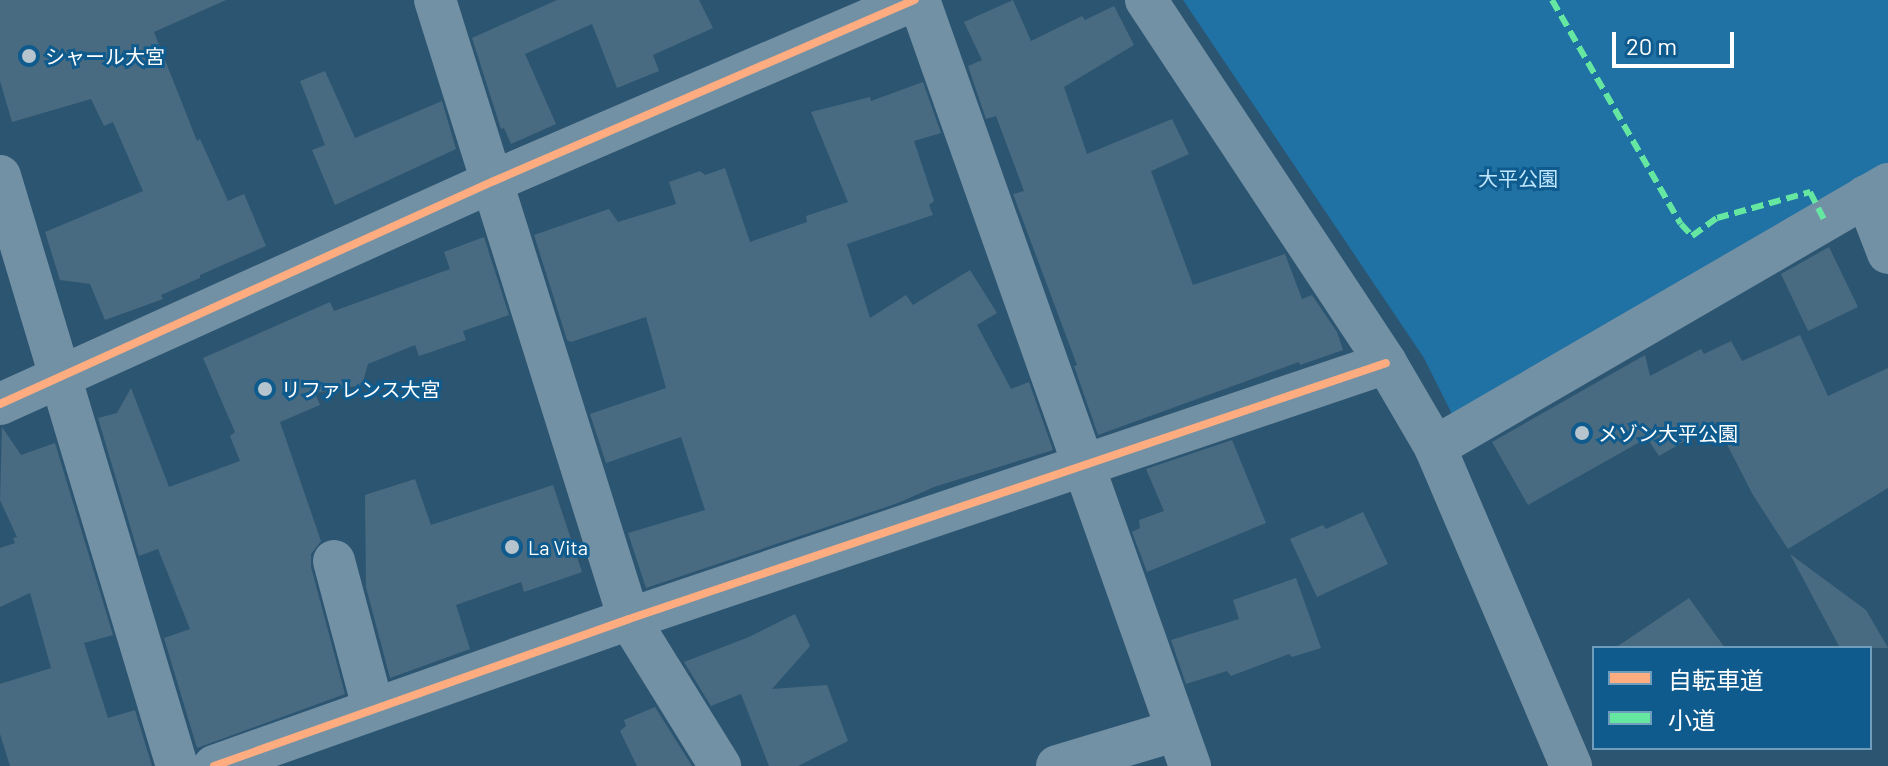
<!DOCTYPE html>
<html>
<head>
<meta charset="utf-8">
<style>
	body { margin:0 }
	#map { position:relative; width:1888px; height:766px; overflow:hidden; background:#2c5571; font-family:Barlow,"Noto Sans JP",sans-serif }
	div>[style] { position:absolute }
	.green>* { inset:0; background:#2071a4 }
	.building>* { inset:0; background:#496b81 }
	.minor>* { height:42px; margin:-21px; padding:0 21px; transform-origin:21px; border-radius:21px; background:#7391a5 }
	.quiet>* { height:6px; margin-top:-3px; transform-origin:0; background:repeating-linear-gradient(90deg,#66e7a1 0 12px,transparent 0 18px) }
	.cycleway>* { height:8px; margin:-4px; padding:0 4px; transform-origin:4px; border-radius:4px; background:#ffac80 }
	.dots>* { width:22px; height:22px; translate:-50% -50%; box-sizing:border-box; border:4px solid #0f5b8e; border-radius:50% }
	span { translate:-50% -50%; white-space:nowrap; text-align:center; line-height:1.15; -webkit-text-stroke:6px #0f5b8e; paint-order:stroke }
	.poi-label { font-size:20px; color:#fff }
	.left { translate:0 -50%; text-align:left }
	.park-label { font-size:20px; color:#bfe6fe }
	.legend { position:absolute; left:1592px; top:646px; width:280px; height:104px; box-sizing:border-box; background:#0f5b8e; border:2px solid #6f9dbb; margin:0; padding:10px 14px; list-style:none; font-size:24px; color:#fff }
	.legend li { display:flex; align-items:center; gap:16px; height:40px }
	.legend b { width:40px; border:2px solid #6f9dbb }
	.scale { position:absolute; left:1612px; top:32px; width:122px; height:36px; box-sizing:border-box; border:4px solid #fff; border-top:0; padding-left:10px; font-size:24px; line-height:28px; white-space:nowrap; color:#fff; -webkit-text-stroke:6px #0f5b8e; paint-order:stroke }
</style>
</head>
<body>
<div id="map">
	<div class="green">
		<i style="clip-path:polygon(1183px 0,1888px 0,1888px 172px,1455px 420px,1424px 358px)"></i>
	</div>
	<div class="building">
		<i style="clip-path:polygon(0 0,226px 0,154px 32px,197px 141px,200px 139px,228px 201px,244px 194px,266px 246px,200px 275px,200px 278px,161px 295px,163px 299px,105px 320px,90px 284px,60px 280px,45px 232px,143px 191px,113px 122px,104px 126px,91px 99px,12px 122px,0 81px)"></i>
		<i style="clip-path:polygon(557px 0,699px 0,713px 28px,653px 55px,659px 71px,617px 88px,592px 24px,525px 54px,556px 124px,511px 144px,504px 128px,501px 129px,472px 38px)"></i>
		<i style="clip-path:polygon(1013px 0,1031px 41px,1082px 16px,1085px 20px,1114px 6px,1134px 45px,1064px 87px,1087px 154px,1172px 119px,1189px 154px,1151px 171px,1193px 285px,1285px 254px,1302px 299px,1312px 295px,1337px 332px,1343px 350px,1300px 365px,1299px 362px,1098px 435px,1074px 366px,1077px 365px,1013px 194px,1024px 191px,996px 116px,986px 119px,968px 66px,982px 60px,964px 22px)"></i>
		<i style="clip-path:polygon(325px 71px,355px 138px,442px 101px,456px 149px,335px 205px,312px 150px,325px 145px,300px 81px)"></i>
		<i style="clip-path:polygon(923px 82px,941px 133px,914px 141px,934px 201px,929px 205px,933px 215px,847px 244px,870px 318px,906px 295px,913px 305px,970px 270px,997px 313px,977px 325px,1011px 389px,1029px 382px,1053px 450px,934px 487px,898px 503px,646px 588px,628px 533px,705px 510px,681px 437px,606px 463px,590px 414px,666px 388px,646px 317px,571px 342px,567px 340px,534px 235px,609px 209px,618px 222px,676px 204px,669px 182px,700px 171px,705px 175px,725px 168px,750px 242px,807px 222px,806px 216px,848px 202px,811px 112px,870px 97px,871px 101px)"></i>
		<i style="clip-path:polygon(484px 237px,509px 315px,463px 331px,466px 340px,419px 356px,415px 345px,368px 364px,362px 385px,315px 393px,320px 405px,280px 422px,321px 541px,311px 554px,311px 567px,345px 694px,197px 748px,164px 638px,190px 629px,158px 549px,139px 556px,98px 418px,117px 413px,131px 388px,169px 487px,240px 461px,230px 436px,235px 432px,203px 358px,330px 302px,334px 311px,450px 269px,444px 252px)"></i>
		<i style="clip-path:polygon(1829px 247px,1858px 307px,1808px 331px,1781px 274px)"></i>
		<i style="clip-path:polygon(1800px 335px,1828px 396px,1888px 368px,1888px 488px,1788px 549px,1753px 495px,1716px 423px,1659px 456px,1647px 438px,1528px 505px,1492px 442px,1645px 355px,1650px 376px,1701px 349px,1704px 354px,1731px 341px,1742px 361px)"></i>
		<i style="clip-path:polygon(2px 427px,21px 455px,55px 443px,113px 635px,84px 643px,108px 718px,135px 710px,152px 766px,10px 766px,0 734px,0 684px,51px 668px,30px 593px,0 607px,0 548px,15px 543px,13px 538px,17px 537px,0 500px)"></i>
		<i style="clip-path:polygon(1232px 440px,1266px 523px,1147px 572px,1132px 532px,1140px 528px,1139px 520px,1164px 511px,1146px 469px)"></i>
		<i style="clip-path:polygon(415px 479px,431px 525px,553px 485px,582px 572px,524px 592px,521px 582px,456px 605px,470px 649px,390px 678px,366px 587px,365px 495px)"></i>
		<i style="clip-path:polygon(1363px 512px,1388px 564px,1317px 597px,1290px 539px,1323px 525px,1326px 529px)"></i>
		<i style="clip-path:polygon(1790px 554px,1866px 610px,1888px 648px,1840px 648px)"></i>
		<i style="clip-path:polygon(1296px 578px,1321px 648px,1292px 657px,1289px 654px,1231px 676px,1227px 671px,1186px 684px,1171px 640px,1239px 619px,1233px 600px)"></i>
		<i style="clip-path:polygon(1689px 598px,1725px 648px,1615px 648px)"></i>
		<i style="clip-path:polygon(795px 614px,810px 646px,772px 689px,827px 685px,848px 741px,798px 766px,769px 766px,741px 694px,711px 706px,684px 662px,749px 637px)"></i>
		<i style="clip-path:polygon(655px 707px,692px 766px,637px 766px,620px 731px,626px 726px,624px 720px)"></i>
	</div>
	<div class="minor">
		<i style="left:435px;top:0;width:649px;rotate:72.6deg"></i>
		<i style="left:629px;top:619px;width:173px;rotate:58.2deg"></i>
		<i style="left:919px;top:0;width:813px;rotate:70.52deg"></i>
		<i style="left:1146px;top:0;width:435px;rotate:56.5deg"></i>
		<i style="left:1386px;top:363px;width:97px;rotate:59.7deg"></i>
		<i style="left:1435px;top:447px;width:347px;rotate:66.9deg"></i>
		<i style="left:0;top:176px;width:616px;rotate:73.3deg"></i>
		<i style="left:1866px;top:196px;width:61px;rotate:68.9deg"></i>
		<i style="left:0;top:404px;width:542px;rotate:-24.3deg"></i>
		<i style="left:494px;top:181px;width:458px;rotate:-23.3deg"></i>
		<i style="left:1435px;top:447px;width:524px;rotate:-30.14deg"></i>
		<i style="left:334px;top:561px;width:152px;rotate:75.1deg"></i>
		<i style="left:214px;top:766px;width:440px;rotate:-19.5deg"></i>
		<i style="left:629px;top:619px;width:799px;rotate:-18.68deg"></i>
		<i style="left:1057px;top:766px;width:125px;rotate:-16.7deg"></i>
	</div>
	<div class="quiet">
		<i style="left:1552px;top:0;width:258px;rotate:60.1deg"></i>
		<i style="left:1681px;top:224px;width:16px;rotate:47deg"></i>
		<i style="left:1692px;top:236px;width:31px;rotate:-36deg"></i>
		<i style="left:1717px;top:218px;width:97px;rotate:-15.6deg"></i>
		<i style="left:1810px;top:192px;width:33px;rotate:63deg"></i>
	</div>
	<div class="cycleway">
		<i style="left:0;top:404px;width:542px;rotate:-24.3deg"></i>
		<i style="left:494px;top:181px;width:458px;rotate:-23.3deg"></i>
		<i style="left:214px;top:766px;width:440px;rotate:-19.5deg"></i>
		<i style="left:629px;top:619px;width:799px;rotate:-18.68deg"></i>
	</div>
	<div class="dots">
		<i style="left:29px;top:56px;background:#b5c4cd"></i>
		<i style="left:265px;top:389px;background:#b5c4cd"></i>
		<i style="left:1582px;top:433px;background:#b5c4cd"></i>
		<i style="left:512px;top:547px;background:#b5c4cd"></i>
	</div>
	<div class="poi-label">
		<span class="left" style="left:45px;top:56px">シャール大宮</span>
		<span class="left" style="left:281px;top:389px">リファレンス大宮</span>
		<span class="left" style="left:1598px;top:433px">メゾン大平公園</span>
		<span class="left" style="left:528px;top:547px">La Vita</span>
	</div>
	<div class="park-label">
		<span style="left:1518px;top:178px">大平公園</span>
	</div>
	<ul class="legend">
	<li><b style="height:10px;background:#ffac80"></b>自転車道</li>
	<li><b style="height:10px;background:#66e7a1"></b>小道</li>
	</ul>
	<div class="scale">20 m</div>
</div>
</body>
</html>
